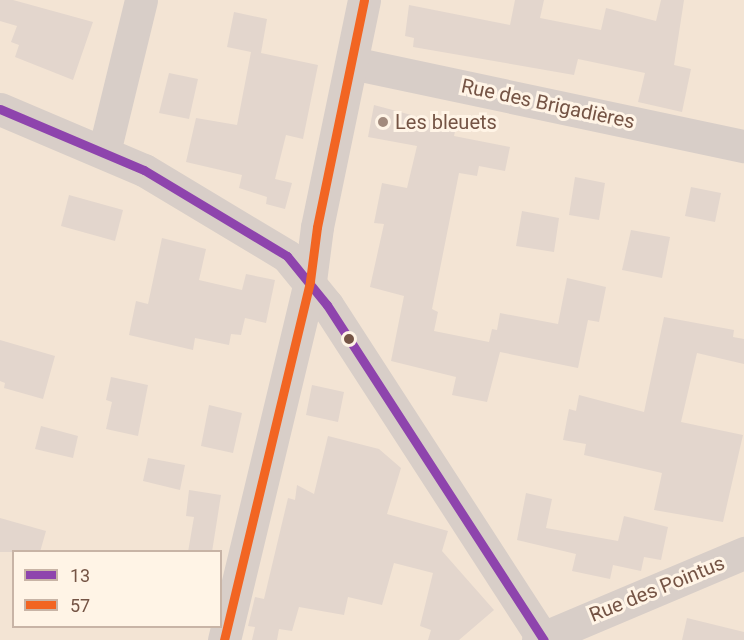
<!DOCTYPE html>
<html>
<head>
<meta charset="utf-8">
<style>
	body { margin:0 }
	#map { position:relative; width:744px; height:640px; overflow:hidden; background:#f7efe5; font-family:Roboto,sans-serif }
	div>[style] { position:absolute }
	.residential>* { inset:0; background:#f3e4d4 }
	.building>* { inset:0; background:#e3d6cd }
	.minor>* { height:33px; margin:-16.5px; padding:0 16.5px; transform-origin:16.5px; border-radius:16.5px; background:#d8cec8 }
	.bus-1>* { height:9px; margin:-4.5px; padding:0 4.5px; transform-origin:4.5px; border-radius:4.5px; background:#8e44ad }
	.bus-2>* { height:9px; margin:-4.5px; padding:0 4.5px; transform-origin:4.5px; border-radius:4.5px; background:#f26522 }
	.dots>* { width:16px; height:16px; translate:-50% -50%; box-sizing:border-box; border:3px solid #fff4e6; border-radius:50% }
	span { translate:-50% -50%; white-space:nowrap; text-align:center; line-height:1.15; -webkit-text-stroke:6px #fff4e6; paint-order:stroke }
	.street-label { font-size:20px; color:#755445 }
	.poi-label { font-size:20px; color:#755445 }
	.left { translate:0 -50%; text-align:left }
	.legend { position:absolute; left:12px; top:550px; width:210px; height:78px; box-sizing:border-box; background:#fff4e6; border:2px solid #c8b4a6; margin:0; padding:8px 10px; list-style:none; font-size:18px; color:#755445 }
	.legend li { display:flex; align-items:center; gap:12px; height:30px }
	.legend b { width:30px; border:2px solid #c8b4a6 }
</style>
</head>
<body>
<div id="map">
	<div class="residential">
		<i style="clip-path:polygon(evenodd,0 0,744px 0,744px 640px,0 640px,0 0,14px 552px,220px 552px,220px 626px,14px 626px,14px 552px)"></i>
	</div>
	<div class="building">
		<i style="clip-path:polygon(0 0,13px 0,93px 22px,73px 80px,15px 57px,19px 45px,11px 42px,17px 26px,0 21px)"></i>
		<i style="clip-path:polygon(515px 0,544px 0,540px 18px,601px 30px,606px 8px,656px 21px,661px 0,684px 0,674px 65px,691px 69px,682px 112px,638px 102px,645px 73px,578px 59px,574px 75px,413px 47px,414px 38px,405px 36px,409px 5px,510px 25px)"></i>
		<i style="clip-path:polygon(234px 12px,267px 19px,261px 53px,318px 65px,303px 139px,286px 135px,275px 179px,292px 183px,285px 209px,266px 204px,267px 197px,239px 188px,242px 175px,186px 162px,196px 118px,237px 125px,251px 52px,227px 47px)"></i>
		<i style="clip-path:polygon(169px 73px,198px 79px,189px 119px,159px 113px)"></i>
		<i style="clip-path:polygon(374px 105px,456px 127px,454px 136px,510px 147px,505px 171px,479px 166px,477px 176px,459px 173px,432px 309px,438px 312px,434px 331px,489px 342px,492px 329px,497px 330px,500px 313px,558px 324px,567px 278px,606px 287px,599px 322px,588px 320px,578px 368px,500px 352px,487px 402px,452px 395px,456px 377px,391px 361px,404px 296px,370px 287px,384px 224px,374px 223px,382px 183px,407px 188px,417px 146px,368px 137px)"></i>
		<i style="clip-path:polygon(575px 177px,605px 183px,599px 220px,569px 215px)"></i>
		<i style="clip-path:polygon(691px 187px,721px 193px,715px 222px,685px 216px)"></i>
		<i style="clip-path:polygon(69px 195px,123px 210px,115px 241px,61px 226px)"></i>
		<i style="clip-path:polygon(522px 211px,559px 218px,554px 252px,516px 246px)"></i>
		<i style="clip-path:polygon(631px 230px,670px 237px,662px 278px,622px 270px)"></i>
		<i style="clip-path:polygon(162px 238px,206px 249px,199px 280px,242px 290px,246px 274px,275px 280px,266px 323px,245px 318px,241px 335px,231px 334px,229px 345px,195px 338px,193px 350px,129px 335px,136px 301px,148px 304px)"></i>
		<i style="clip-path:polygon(664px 317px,734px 330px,733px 337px,744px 339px,744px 364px,697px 353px,681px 422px,743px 435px,723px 522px,654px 510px,662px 473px,584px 455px,586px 444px,563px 440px,569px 409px,576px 411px,579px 395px,644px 412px)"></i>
		<i style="clip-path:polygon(0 340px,55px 356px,43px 399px,4px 388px,5px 383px,0 381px)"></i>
		<i style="clip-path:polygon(111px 377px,148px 385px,138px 436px,106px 429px,112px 402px,106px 400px)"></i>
		<i style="clip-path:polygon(312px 385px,344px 392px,338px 422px,306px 415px)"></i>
		<i style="clip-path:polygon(209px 405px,242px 413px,233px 453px,201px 446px)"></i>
		<i style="clip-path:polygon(41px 426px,78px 436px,73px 458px,35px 449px)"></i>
		<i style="clip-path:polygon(328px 436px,379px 449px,401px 468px,387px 514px,448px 531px,442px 551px,494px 610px,459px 640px,428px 640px,431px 630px,420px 626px,433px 573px,394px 563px,382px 605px,348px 597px,344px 615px,299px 607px,292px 631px,279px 629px,277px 640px,252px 640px,255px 627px,248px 626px,255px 597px,264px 599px,288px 498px,295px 500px,297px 485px,314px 494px)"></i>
		<i style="clip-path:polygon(148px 458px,185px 465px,180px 490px,143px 481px)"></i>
		<i style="clip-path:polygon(189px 490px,221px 495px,212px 552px,188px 552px,194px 517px,186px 516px)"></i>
		<i style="clip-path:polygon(526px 493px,552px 499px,546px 528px,618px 541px,624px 516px,668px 527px,661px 560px,644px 557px,641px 571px,613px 565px,610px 579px,572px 571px,576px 554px,517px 540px)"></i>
		<i style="clip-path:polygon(0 518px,46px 531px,40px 552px,0 552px)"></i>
		<i style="clip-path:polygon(687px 618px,744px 632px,744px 640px,682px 640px)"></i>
	</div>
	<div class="minor">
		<i style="left:352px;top:63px;width:401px;rotate:12deg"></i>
		<i style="left:0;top:109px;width:156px;rotate:23deg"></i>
		<i style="left:144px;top:170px;width:167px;rotate:31deg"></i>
		<i style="left:287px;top:256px;width:63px;rotate:50.8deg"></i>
		<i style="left:327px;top:305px;width:399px;rotate:57.1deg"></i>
		<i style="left:104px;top:152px;width:156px;rotate:-76.3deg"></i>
		<i style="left:224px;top:640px;width:369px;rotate:-76.5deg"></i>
		<i style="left:310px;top:281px;width:54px;rotate:-82.6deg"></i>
		<i style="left:317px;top:227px;width:232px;rotate:-78.3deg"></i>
		<i style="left:538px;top:640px;width:224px;rotate:-22.9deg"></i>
	</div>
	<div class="bus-1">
		<i style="left:0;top:109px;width:156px;rotate:23deg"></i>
		<i style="left:144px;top:170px;width:167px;rotate:31deg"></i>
		<i style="left:287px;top:256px;width:63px;rotate:50.8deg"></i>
		<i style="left:327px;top:305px;width:399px;rotate:57.1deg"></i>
	</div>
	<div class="bus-2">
		<i style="left:224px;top:640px;width:369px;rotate:-76.5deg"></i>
		<i style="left:310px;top:281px;width:54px;rotate:-82.6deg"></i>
		<i style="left:317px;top:227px;width:232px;rotate:-78.3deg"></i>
	</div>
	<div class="dots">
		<i style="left:383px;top:122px;background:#a28a7d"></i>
		<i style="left:349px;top:339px;background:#755445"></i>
	</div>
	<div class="street-label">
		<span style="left:548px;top:104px;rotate:12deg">Rue des Brigadières</span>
		<span style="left:657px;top:589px;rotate:-22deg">Rue des Pointus</span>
	</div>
	<div class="poi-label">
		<span class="left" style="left:395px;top:122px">Les bleuets</span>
	</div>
	<ul class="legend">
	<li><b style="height:8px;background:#8e44ad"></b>13</li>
	<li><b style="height:8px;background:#f26522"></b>57</li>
	</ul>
</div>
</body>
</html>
